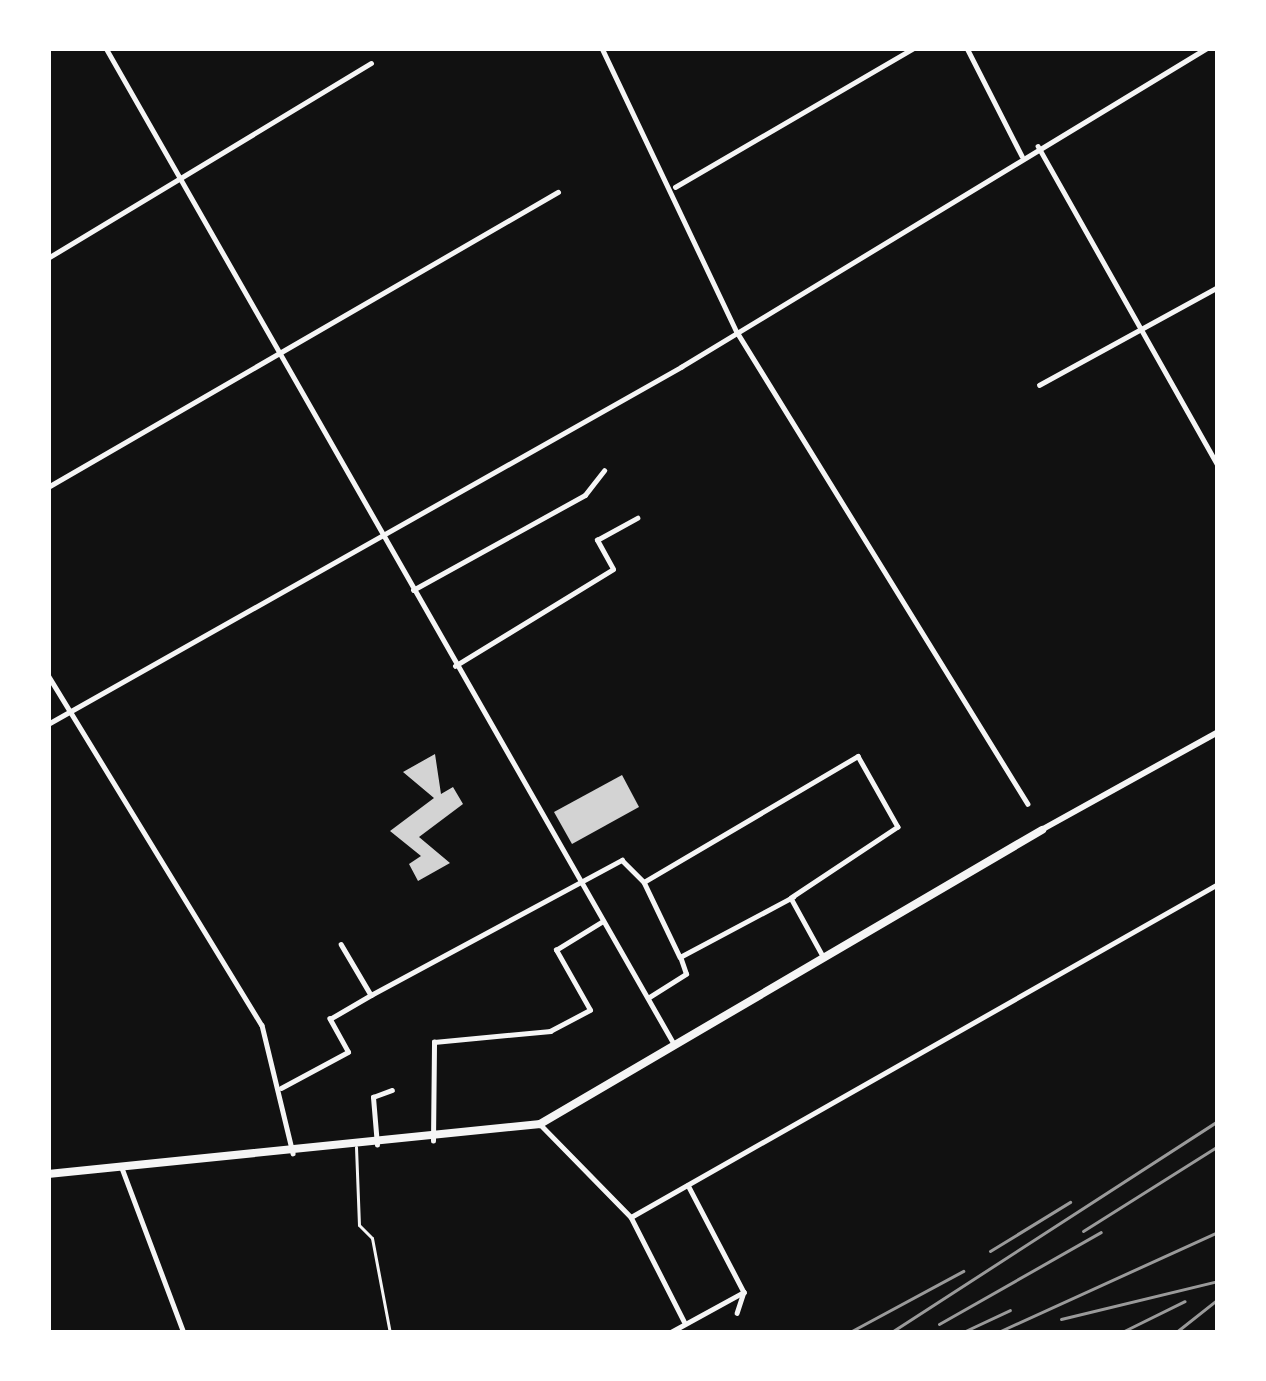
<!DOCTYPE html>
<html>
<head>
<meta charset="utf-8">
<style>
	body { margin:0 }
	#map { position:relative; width:1266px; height:1381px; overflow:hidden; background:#111; font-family:"Alegreya Sans",sans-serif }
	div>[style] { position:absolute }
	.building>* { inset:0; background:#d3d3d3 }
	.service>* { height:3px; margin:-1.5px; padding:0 1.5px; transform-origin:1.5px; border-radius:1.5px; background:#f5f5f5 }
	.minor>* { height:4.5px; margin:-2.25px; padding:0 2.25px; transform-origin:2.25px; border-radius:2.25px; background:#f5f5f5 }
	.tertiary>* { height:6px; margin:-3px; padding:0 3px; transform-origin:3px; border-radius:3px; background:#f5f5f5 }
	.primary>* { height:8px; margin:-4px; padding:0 4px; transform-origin:4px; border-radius:4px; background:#f5f5f5 }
	.rail>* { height:3px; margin:-1.5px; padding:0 1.5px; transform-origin:1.5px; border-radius:1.5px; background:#9a9a9a }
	span { translate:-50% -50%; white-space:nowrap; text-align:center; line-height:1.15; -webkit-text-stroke:12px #fff; paint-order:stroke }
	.frame { position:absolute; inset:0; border:51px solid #fff; pointer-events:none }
</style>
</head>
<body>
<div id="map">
	<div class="building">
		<i style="clip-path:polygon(435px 754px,441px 794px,453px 787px,463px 804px,419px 837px,450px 863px,418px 881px,409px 864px,421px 856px,390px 831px,434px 798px,403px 772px)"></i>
		<i style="clip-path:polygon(622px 775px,639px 807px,572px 844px,554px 812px)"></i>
	</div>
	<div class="service">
		<i style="left:356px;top:1147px;width:78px;rotate:87.8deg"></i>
		<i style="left:359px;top:1225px;width:18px;rotate:45deg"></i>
		<i style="left:372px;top:1238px;width:97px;rotate:79.3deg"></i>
	</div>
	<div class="minor">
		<i style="left:106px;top:48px;width:1147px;rotate:60.3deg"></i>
		<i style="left:602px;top:48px;width:314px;rotate:64.6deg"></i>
		<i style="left:737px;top:332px;width:554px;rotate:58.35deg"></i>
		<i style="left:967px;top:48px;width:121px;rotate:63deg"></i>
		<i style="left:1038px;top:146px;width:367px;rotate:60.6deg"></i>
		<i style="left:675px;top:187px;width:276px;rotate:-30.2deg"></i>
		<i style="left:48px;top:258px;width:377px;rotate:-31.1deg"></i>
		<i style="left:1039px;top:385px;width:204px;rotate:-28.7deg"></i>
		<i style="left:48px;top:487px;width:589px;rotate:-30.05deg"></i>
		<i style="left:413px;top:590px;width:196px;rotate:-28.9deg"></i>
		<i style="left:585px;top:495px;width:31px;rotate:-52deg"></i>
		<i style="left:455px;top:666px;width:185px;rotate:-31.5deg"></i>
		<i style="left:613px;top:569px;width:33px;rotate:-119deg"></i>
		<i style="left:597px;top:540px;width:46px;rotate:-28.8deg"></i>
		<i style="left:48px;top:675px;width:410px;rotate:58.6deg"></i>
		<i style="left:262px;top:1025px;width:132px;rotate:76.4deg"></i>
		<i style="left:48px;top:724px;width:727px;rotate:-29.42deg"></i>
		<i style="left:681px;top:367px;width:615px;rotate:-31.24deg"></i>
		<i style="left:644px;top:882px;width:83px;rotate:64.4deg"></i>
		<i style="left:341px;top:944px;width:59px;rotate:59.5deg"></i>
		<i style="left:648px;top:998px;width:45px;rotate:-32.3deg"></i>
		<i style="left:686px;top:974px;width:18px;rotate:-109deg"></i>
		<i style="left:680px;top:957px;width:128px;rotate:-28deg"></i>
		<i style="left:281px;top:1088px;width:76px;rotate:-28.2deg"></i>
		<i style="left:348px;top:1052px;width:38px;rotate:-119deg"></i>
		<i style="left:330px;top:1019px;width:48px;rotate:-30.3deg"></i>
		<i style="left:371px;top:995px;width:285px;rotate:-28.3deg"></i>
		<i style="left:622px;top:860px;width:31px;rotate:45deg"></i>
		<i style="left:644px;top:882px;width:248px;rotate:-30.5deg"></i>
		<i style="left:858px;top:756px;width:81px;rotate:60.6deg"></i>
		<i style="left:898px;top:827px;width:128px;rotate:146.4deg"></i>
		<i style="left:791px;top:898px;width:68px;rotate:61.2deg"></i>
		<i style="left:540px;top:1124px;width:130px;rotate:45.6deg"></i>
		<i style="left:631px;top:1217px;width:117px;rotate:63deg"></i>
		<i style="left:433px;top:1141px;width:99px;rotate:-89.4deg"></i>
		<i style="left:434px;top:1042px;width:117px;rotate:-5.4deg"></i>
		<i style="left:550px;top:1031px;width:45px;rotate:-27.7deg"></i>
		<i style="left:590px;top:1010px;width:69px;rotate:-119.5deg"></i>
		<i style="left:556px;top:950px;width:55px;rotate:-31.7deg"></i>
		<i style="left:377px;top:1145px;width:48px;rotate:-94.8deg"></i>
		<i style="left:373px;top:1097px;width:20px;rotate:-20deg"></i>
		<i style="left:122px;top:1168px;width:176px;rotate:69.4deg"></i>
		<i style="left:688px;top:1185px;width:121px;rotate:62.4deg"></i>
		<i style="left:744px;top:1292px;width:22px;rotate:108deg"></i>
		<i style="left:631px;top:1217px;width:675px;rotate:-29.57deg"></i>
		<i style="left:669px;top:1333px;width:85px;rotate:-28.7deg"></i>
	</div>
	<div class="tertiary">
		<i style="left:1043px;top:829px;width:200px;rotate:-29deg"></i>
	</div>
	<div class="primary">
		<i style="left:48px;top:1174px;width:495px;rotate:-5.8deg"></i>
		<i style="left:540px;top:1124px;width:582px;rotate:-30.36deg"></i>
	</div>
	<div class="rail">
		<i style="left:1083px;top:1231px;width:160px;rotate:-32.2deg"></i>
		<i style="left:990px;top:1251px;width:94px;rotate:-31.5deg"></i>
		<i style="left:1061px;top:1319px;width:162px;rotate:-13.6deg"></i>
		<i style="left:939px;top:1324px;width:186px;rotate:-29.6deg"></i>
		<i style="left:848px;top:1333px;width:131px;rotate:-28.3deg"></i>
		<i style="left:890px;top:1333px;width:391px;rotate:-32.9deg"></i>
		<i style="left:961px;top:1333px;width:54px;rotate:-25.1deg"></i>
		<i style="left:996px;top:1333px;width:244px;rotate:-24.5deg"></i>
		<i style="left:1120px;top:1333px;width:72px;rotate:-26.2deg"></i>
		<i style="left:1175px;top:1333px;width:55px;rotate:-38.3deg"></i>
	</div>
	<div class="frame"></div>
</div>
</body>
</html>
